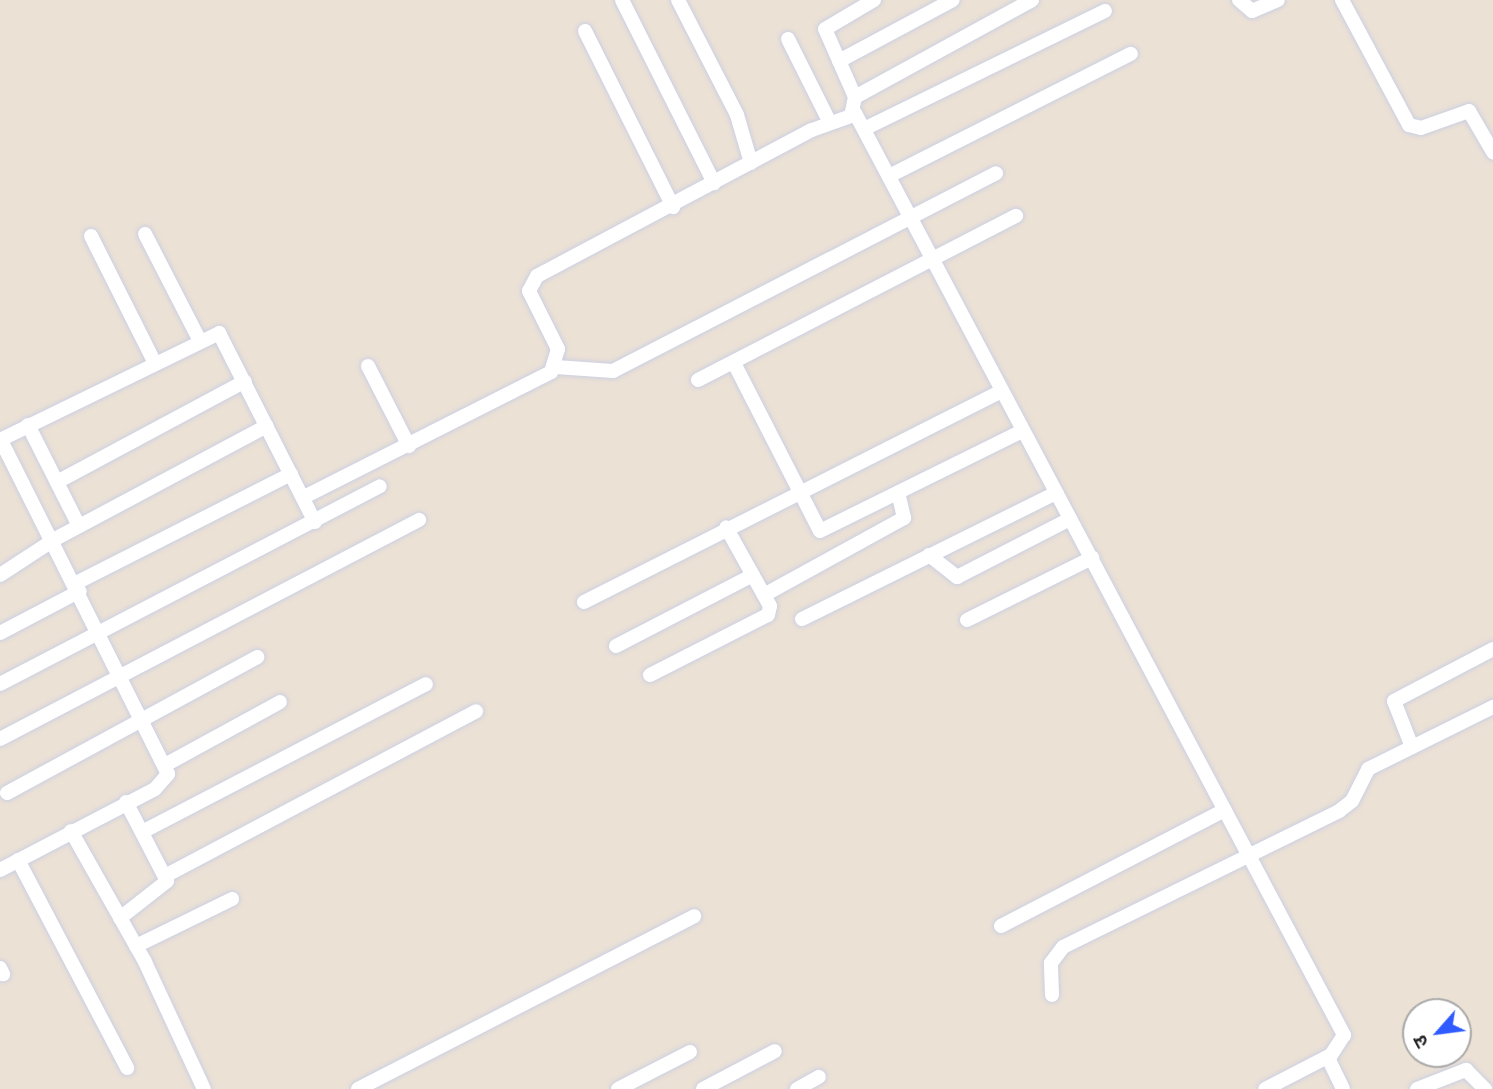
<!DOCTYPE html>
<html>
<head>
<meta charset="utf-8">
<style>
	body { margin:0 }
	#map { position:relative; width:1493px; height:1089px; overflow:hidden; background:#ece1d5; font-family:Lato,"Noto Sans Devanagari",sans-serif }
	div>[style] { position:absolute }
	.roads { filter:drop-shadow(0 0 2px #cbd0e2) drop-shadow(0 0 2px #cbd0e2) }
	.street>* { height:14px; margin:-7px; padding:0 7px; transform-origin:7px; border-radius:7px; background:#fff }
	span { translate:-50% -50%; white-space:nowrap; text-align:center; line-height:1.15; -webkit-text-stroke:6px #fff; paint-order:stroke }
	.north { position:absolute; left:1402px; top:998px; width:70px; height:70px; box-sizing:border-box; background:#fff; border:2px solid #a9a9a9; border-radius:50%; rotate:242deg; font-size:19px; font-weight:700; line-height:28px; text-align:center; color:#272727 }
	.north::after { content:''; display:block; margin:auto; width:24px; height:32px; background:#2f5bff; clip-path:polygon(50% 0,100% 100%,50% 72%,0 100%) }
</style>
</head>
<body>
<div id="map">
	<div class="roads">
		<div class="street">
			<i style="left:622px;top:0;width:205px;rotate:63.3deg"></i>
			<i style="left:678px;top:0;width:129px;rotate:62.8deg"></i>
			<i style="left:737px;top:115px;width:50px;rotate:73.7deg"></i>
			<i style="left:1239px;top:0;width:17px;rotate:40deg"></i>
			<i style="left:1252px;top:11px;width:28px;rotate:-23deg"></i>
			<i style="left:1342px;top:0;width:142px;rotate:61.8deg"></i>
			<i style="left:1409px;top:125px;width:12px;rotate:14deg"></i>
			<i style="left:1421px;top:128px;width:51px;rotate:-19.5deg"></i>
			<i style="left:1469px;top:111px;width:48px;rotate:59.7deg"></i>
			<i style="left:585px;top:31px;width:197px;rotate:63.4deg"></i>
			<i style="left:788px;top:39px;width:94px;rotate:63.4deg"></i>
			<i style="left:839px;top:61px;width:129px;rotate:-28.2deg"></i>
			<i style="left:855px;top:97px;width:202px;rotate:-28.7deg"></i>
			<i style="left:855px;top:113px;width:1044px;rotate:62.06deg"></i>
			<i style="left:1344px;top:1035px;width:24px;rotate:123deg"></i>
			<i style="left:1331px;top:1055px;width:74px;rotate:152.7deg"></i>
			<i style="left:866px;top:128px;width:266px;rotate:-26.1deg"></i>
			<i style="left:889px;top:176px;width:271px;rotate:-26.8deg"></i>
			<i style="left:145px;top:234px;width:118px;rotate:62.8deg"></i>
			<i style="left:91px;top:236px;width:140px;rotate:63.3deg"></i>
			<i style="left:735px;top:365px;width:186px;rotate:62.9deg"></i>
			<i style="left:820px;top:531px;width:225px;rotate:-26.3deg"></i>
			<i style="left:368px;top:366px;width:90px;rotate:62.9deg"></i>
			<i style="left:556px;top:367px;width:57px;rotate:4deg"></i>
			<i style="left:613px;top:371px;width:431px;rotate:-27.3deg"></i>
			<i style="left:698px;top:380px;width:358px;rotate:-27.3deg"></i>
			<i style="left:28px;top:425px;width:113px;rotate:63.2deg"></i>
			<i style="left:0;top:440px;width:244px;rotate:-26deg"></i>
			<i style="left:219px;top:333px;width:212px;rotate:63.1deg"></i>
			<i style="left:57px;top:482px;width:213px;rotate:-28.2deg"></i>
			<i style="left:304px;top:497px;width:277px;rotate:-26.8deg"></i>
			<i style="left:551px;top:372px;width:24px;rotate:-73deg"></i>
			<i style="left:558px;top:349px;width:65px;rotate:-116.6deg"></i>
			<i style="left:529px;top:291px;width:17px;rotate:-62deg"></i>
			<i style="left:537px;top:276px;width:311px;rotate:-28deg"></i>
			<i style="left:812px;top:130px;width:41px;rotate:-19.7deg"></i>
			<i style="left:851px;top:116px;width:19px;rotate:-78deg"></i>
			<i style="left:855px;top:97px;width:74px;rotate:-113.8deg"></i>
			<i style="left:825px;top:29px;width:57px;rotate:-30.6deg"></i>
			<i style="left:929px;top:555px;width:36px;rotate:38deg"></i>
			<i style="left:957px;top:577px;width:127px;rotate:-27.2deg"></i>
			<i style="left:0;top:575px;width:66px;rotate:-33.2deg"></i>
			<i style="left:55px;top:539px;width:240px;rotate:-28.1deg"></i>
			<i style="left:76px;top:583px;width:241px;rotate:-26.9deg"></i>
			<i style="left:764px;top:595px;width:160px;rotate:-28.8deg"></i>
			<i style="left:904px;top:518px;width:26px;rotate:-103deg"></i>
			<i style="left:584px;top:602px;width:467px;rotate:-26.8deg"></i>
			<i style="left:802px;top:619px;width:284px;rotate:-26.4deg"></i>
			<i style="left:967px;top:620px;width:140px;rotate:-26.4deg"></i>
			<i style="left:0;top:633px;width:90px;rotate:-27.7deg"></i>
			<i style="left:616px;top:646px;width:154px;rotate:-27.4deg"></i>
			<i style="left:650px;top:675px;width:132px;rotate:-27deg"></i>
			<i style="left:768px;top:615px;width:9px;rotate:-77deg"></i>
			<i style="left:770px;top:606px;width:90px;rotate:-119.1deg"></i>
			<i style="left:0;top:684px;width:428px;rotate:-27.5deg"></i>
			<i style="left:0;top:739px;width:473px;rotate:-27.6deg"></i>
			<i style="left:1412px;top:747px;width:49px;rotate:-111.4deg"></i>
			<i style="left:1394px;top:701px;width:112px;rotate:-27.7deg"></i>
			<i style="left:165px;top:765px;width:131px;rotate:-28.7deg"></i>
			<i style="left:7px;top:793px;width:285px;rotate:-28.5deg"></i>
			<i style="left:71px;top:831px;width:150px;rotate:60.5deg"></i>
			<i style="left:145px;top:962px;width:140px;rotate:65.1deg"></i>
			<i style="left:142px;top:832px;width:320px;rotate:-27.5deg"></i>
			<i style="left:18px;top:860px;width:235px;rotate:62.3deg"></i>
			<i style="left:0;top:870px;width:175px;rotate:-27.6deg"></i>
			<i style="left:155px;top:789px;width:20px;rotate:-49deg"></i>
			<i style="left:168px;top:774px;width:373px;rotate:-116.6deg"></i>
			<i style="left:165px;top:876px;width:352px;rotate:-27.9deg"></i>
			<i style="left:120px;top:918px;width:60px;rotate:-38.2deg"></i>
			<i style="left:167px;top:881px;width:89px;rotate:-117.4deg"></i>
			<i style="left:1001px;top:926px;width:252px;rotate:-27.4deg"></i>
			<i style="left:136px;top:946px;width:107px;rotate:-26.1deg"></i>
			<i style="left:0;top:968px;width:7px;rotate:63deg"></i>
			<i style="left:1052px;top:995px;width:32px;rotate:-92deg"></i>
			<i style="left:1051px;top:963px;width:20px;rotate:-53deg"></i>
			<i style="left:1063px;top:947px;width:308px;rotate:-26.2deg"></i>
			<i style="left:1339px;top:811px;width:16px;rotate:-38deg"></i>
			<i style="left:1352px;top:801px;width:36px;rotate:-63deg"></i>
			<i style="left:1368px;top:769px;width:140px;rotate:-26.4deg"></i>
			<i style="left:1328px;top:1058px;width:34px;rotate:64deg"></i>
			<i style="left:358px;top:1089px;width:378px;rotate:-27.2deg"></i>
			<i style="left:618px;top:1089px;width:81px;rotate:-27.2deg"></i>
			<i style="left:703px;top:1089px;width:81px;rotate:-27.8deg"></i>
			<i style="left:797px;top:1089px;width:25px;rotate:-29deg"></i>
			<i style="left:1417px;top:1089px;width:53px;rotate:-21.2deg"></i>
			<i style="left:1466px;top:1070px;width:27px;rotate:45deg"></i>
		</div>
	</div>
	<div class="north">उ</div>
</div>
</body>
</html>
